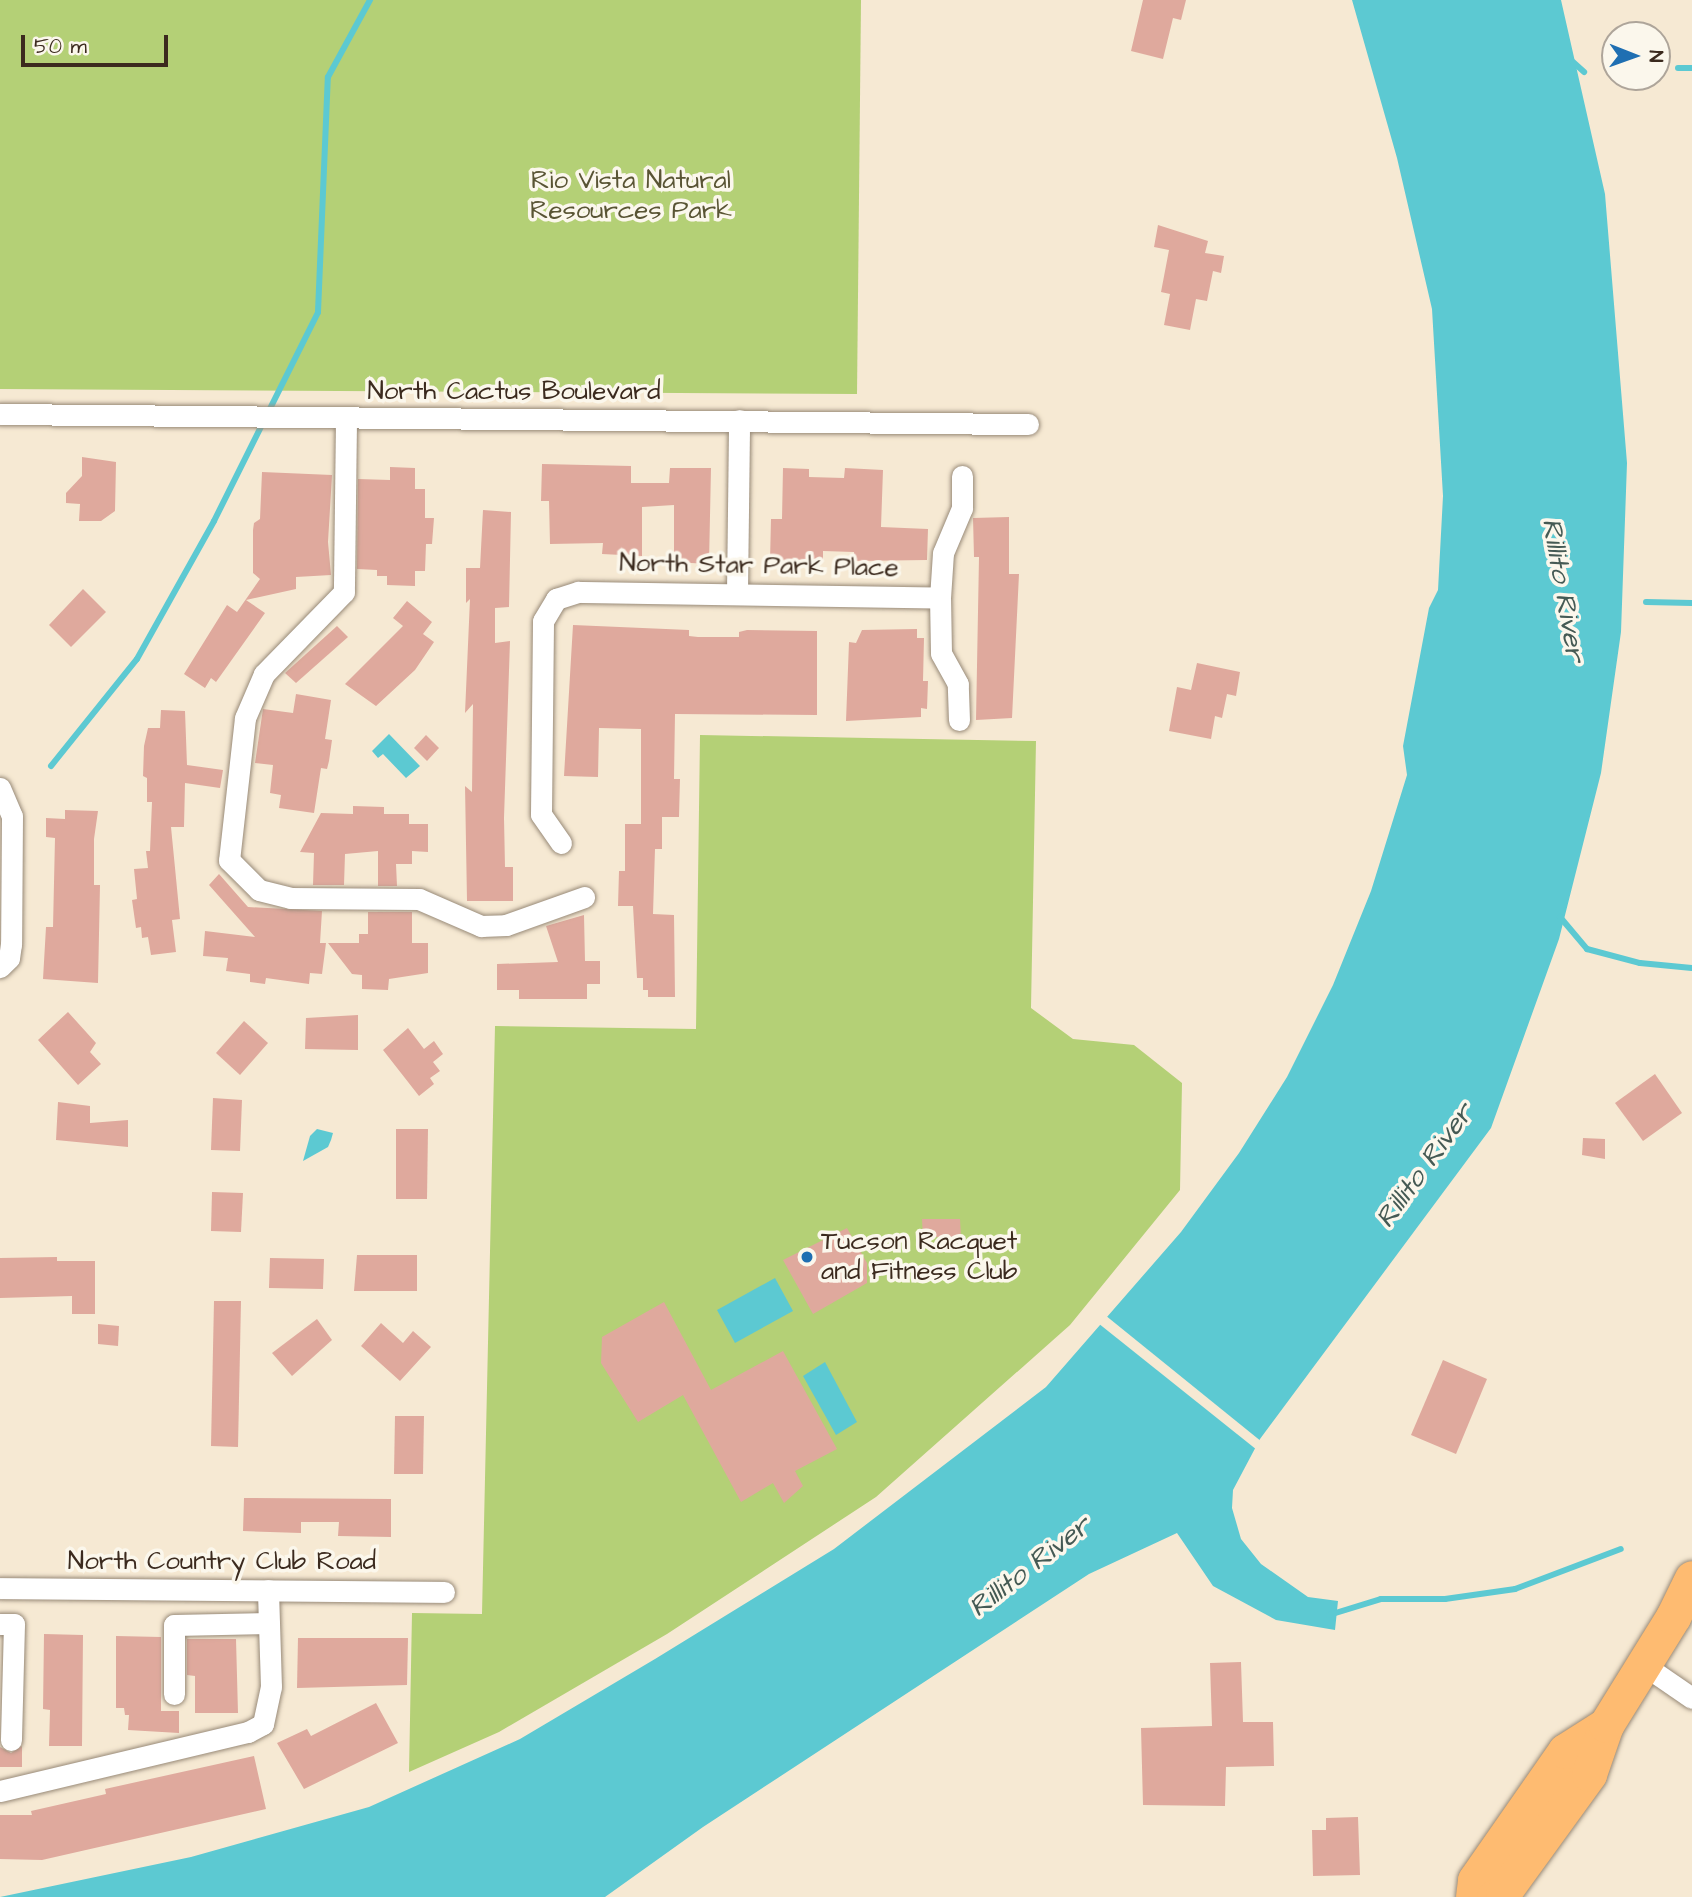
<!DOCTYPE html>
<html>
<head>
<meta charset="utf-8">
<style>
	body { margin:0 }
	#map { position:relative; width:1692px; height:1897px; overflow:hidden; background:#f6e9d3; font-family:"Architects Daughter",sans-serif }
	div>[style] { position:absolute }
	.green>* { inset:0; background:#b4d076 }
	.water>* { inset:0; background:#5cc9d2 }
	.pier>* { inset:0; background:#f6e9d3 }
	.stream>* { height:6px; margin:-3px; padding:0 3px; transform-origin:3px; border-radius:3px; background:#5cc9d2 }
	.building>* { inset:0; background:#dfa99d }
	.roads { filter:drop-shadow(0 0 2px #988a78) drop-shadow(0 0 2px #988a78) }
	.minor>* { height:21px; margin:-10.5px; padding:0 10.5px; transform-origin:10.5px; border-radius:10.5px; background:#fff }
	.primary>* { height:35px; margin:-17.5px; padding:0 17.5px; transform-origin:17.5px; border-radius:17.5px; background:#febb71 }
	.dots>* { width:19px; height:19px; translate:-50% -50%; box-sizing:border-box; border:4px solid #fbf7ec; border-radius:50% }
	span { translate:-50% -50%; white-space:nowrap; text-align:center; line-height:1.15; -webkit-text-stroke:7px #fbf7ec; paint-order:stroke }
	.park-label { font-size:26px; color:#595434 }
	.street-label { font-size:26px; color:#3b2a1e }
	.poi-label { font-size:26px; color:#3b2a1e }
	.left { translate:0 -50%; text-align:left }
	.water-label { font-size:28px; color:#455a54; font-style:italic }
	.north { position:absolute; left:1601px; top:21px; width:70px; height:70px; box-sizing:border-box; background:#fbf7ec; border:2px solid #aea59a; border-radius:50%; rotate:91deg; font-size:19px; font-weight:700; line-height:28px; text-align:center; color:#3b2a1e }
	.north::after { content:''; display:block; margin:auto; width:24px; height:32px; background:#1f6fb2; clip-path:polygon(50% 0,100% 100%,50% 72%,0 100%) }
	.scale { position:absolute; left:21px; top:35px; width:147px; height:32px; box-sizing:border-box; border:4px solid #3b2a1e; border-top:0; padding-left:9px; font-size:21px; line-height:24px; white-space:nowrap; color:#3b2a1e; -webkit-text-stroke:5px #fbf7ec; paint-order:stroke }
</style>
</head>
<body>
<div id="map">
	<div class="green">
		<i style="clip-path:polygon(0 0,861px 0,857px 394px,0 389px)"></i>
		<i style="clip-path:polygon(700px 735px,1036px 741px,1031px 1008px,1073px 1039px,1134px 1045px,1182px 1083px,1180px 1190px,1070px 1325px,876px 1497px,667px 1634px,499px 1732px,409px 1772px,412px 1613px,482px 1614px,495px 1026px,696px 1029px)"></i>
	</div>
	<div class="water">
		<i style="clip-path:polygon(1352px 0,1561px 0,1605px 194px,1627px 463px,1621px 632px,1601px 773px,1559px 939px,1491px 1128px,1260px 1439px,1233px 1490px,1232px 1508px,1241px 1539px,1261px 1564px,1308px 1597px,1338px 1601px,1335px 1630px,1276px 1620px,1213px 1586px,1177px 1533px,1089px 1574px,703px 1827px,605px 1897px,0 1897px,191px 1857px,369px 1807px,520px 1739px,655px 1659px,834px 1549px,1046px 1387px,1181px 1232px,1239px 1153px,1287px 1077px,1333px 985px,1371px 891px,1407px 775px,1403px 746px,1429px 608px,1438px 590px,1443px 496px,1432px 309px,1397px 158px)"></i>
		<i style="clip-path:polygon(389px 734px,420px 766px,406px 778px,383px 754px,378px 758px,372px 751px)"></i>
		<i style="clip-path:polygon(317px 1129px,333px 1133px,331px 1140px,328px 1147px,303px 1161px,310px 1136px)"></i>
		<i style="clip-path:polygon(775px 1278px,793px 1311px,735px 1343px,717px 1310px)"></i>
		<i style="clip-path:polygon(825px 1362px,857px 1422px,836px 1435px,803px 1376px)"></i>
	</div>
	<div class="pier">
		<i style="clip-path:polygon(1105px 1315px,1262px 1442px,1257px 1450px,1098px 1323px)"></i>
	</div>
	<div class="stream">
		<i style="left:1573px;top:62px;width:15px;rotate:42deg"></i>
		<i style="left:1678px;top:68px;width:14px"></i>
		<i style="left:1646px;top:602px;width:46px;rotate:1.2deg"></i>
		<i style="left:51px;top:766px;width:137px;rotate:-51.2deg"></i>
		<i style="left:137px;top:659px;width:158px;rotate:-60.8deg"></i>
		<i style="left:214px;top:521px;width:233px;rotate:-63.5deg"></i>
		<i style="left:318px;top:312px;width:235px;rotate:-87.6deg"></i>
		<i style="left:328px;top:77px;width:88px;rotate:-61.4deg"></i>
		<i style="left:1560px;top:917px;width:42px;rotate:49.8deg"></i>
		<i style="left:1587px;top:949px;width:55px;rotate:14.8deg"></i>
		<i style="left:1640px;top:963px;width:52px;rotate:5.5deg"></i>
		<i style="left:1329px;top:1615px;width:54px;rotate:-17.1deg"></i>
		<i style="left:1381px;top:1599px;width:64px"></i>
		<i style="left:1445px;top:1599px;width:71px;rotate:-8.1deg"></i>
		<i style="left:1515px;top:1589px;width:113px;rotate:-20.7deg"></i>
	</div>
	<div class="building">
		<i style="clip-path:polygon(1143px 0,1186px 0,1181px 20px,1173px 18px,1163px 59px,1131px 51px)"></i>
		<i style="clip-path:polygon(1158px 225px,1208px 241px,1205px 253px,1224px 256px,1221px 273px,1213px 271px,1207px 301px,1196px 299px,1190px 330px,1164px 325px,1170px 294px,1161px 292px,1169px 250px,1154px 247px)"></i>
		<i style="clip-path:polygon(82px 457px,116px 462px,115px 511px,101px 521px,79px 521px,80px 504px,66px 503px,66px 493px,82px 476px)"></i>
		<i style="clip-path:polygon(542px 464px,631px 466px,631px 483px,669px 483px,670px 468px,711px 468px,709px 564px,674px 562px,674px 505px,642px 507px,642px 556px,602px 554px,603px 543px,550px 544px,549px 501px,541px 501px)"></i>
		<i style="clip-path:polygon(390px 467px,415px 468px,415px 489px,425px 489px,425px 518px,434px 518px,432px 544px,426px 544px,425px 571px,415px 571px,415px 586px,387px 585px,387px 576px,377px 576px,377px 570px,357px 569px,358px 479px,390px 480px)"></i>
		<i style="clip-path:polygon(783px 468px,809px 469px,809px 477px,844px 478px,845px 468px,883px 470px,881px 527px,928px 529px,927px 560px,854px 561px,854px 552px,823px 551px,823px 561px,770px 561px,771px 519px,782px 519px)"></i>
		<i style="clip-path:polygon(262px 472px,332px 475px,328px 542px,331px 575px,296px 577px,296px 589px,246px 600px,265px 613px,216px 682px,211px 678px,205px 688px,184px 674px,227px 605px,237px 612px,260px 579px,253px 573px,253px 530px,254px 523px,260px 519px)"></i>
		<i style="clip-path:polygon(483px 510px,511px 512px,509px 607px,495px 608px,495px 643px,510px 641px,504px 818px,505px 867px,513px 867px,513px 901px,467px 901px,465px 786px,472px 792px,473px 704px,465px 713px,470px 599px,466px 603px,466px 568px,480px 568px)"></i>
		<i style="clip-path:polygon(1009px 517px,1009px 574px,1019px 574px,1012px 718px,976px 720px,979px 557px,974px 557px,973px 518px)"></i>
		<i style="clip-path:polygon(83px 589px,106px 612px,71px 647px,49px 625px)"></i>
		<i style="clip-path:polygon(407px 601px,432px 622px,423px 634px,434px 642px,415px 670px,376px 706px,345px 684px,403px 626px,393px 618px)"></i>
		<i style="clip-path:polygon(573px 625px,689px 630px,689px 636px,698px 637px,739px 637px,739px 632px,747px 630px,817px 631px,817px 715px,675px 714px,674px 779px,680px 779px,679px 817px,662px 817px,662px 849px,655px 849px,653px 914px,674px 915px,675px 997px,648px 997px,648px 990px,643px 990px,643px 978px,637px 978px,633px 906px,618px 906px,619px 871px,625px 871px,625px 824px,641px 824px,641px 729px,599px 728px,598px 777px,564px 776px)"></i>
		<i style="clip-path:polygon(337px 626px,348px 637px,296px 683px,285px 673px)"></i>
		<i style="clip-path:polygon(917px 629px,917px 638px,924px 638px,923px 681px,928px 681px,927px 709px,921px 708px,921px 717px,846px 721px,849px 642px,856px 643px,862px 630px)"></i>
		<i style="clip-path:polygon(1197px 663px,1240px 672px,1236px 696px,1227px 694px,1222px 718px,1215px 716px,1211px 739px,1169px 731px,1177px 687px,1191px 690px)"></i>
		<i style="clip-path:polygon(296px 694px,331px 700px,325px 739px,332px 740px,329px 761px,327px 769px,321px 768px,314px 813px,279px 808px,281px 795px,270px 793px,273px 765px,255px 763px,263px 709px,293px 713px)"></i>
		<i style="clip-path:polygon(161px 710px,185px 711px,187px 765px,223px 770px,220px 788px,185px 783px,184px 827px,171px 827px,180px 919px,172px 920px,176px 952px,151px 955px,148px 937px,142px 938px,141px 927px,136px 928px,132px 900px,137px 899px,134px 869px,148px 868px,146px 851px,150px 851px,152px 802px,147px 802px,147px 778px,143px 776px,144px 746px,148px 728px,160px 728px)"></i>
		<i style="clip-path:polygon(426px 735px,439px 748px,427px 761px,414px 748px)"></i>
		<i style="clip-path:polygon(353px 806px,384px 807px,384px 814px,409px 814px,409px 824px,428px 824px,428px 852px,412px 851px,412px 864px,396px 864px,397px 886px,378px 886px,378px 851px,345px 854px,344px 885px,313px 885px,314px 853px,300px 852px,321px 813px,353px 814px)"></i>
		<i style="clip-path:polygon(65px 810px,98px 811px,94px 839px,94px 885px,100px 885px,98px 983px,43px 979px,46px 927px,53px 927px,55px 838px,46px 837px,46px 818px,65px 819px)"></i>
		<i style="clip-path:polygon(219px 874px,248px 907px,322px 911px,320px 943px,326px 943px,322px 974px,310px 973px,309px 984px,266px 978px,265px 984px,250px 982px,250px 974px,226px 971px,228px 958px,203px 956px,205px 931px,255px 937px,209px 885px)"></i>
		<i style="clip-path:polygon(368px 912px,412px 912px,412px 943px,428px 943px,428px 973px,389px 979px,388px 990px,362px 989px,362px 975px,352px 974px,328px 943px,359px 943px,359px 934px,368px 934px)"></i>
		<i style="clip-path:polygon(584px 915px,585px 961px,600px 961px,600px 984px,587px 984px,587px 999px,519px 999px,519px 990px,497px 990px,497px 964px,558px 962px,546px 926px)"></i>
		<i style="clip-path:polygon(68px 1012px,96px 1043px,90px 1052px,101px 1064px,78px 1085px,38px 1040px)"></i>
		<i style="clip-path:polygon(358px 1015px,358px 1050px,305px 1049px,306px 1018px)"></i>
		<i style="clip-path:polygon(244px 1021px,268px 1043px,240px 1075px,216px 1053px)"></i>
		<i style="clip-path:polygon(408px 1028px,424px 1049px,434px 1041px,443px 1054px,433px 1062px,440px 1071px,430px 1078px,434px 1084px,419px 1096px,383px 1050px)"></i>
		<i style="clip-path:polygon(1655px 1074px,1682px 1113px,1643px 1141px,1615px 1103px)"></i>
		<i style="clip-path:polygon(213px 1098px,242px 1100px,240px 1151px,211px 1150px)"></i>
		<i style="clip-path:polygon(58px 1102px,90px 1106px,90px 1123px,128px 1120px,128px 1147px,56px 1140px)"></i>
		<i style="clip-path:polygon(396px 1129px,428px 1129px,427px 1199px,396px 1199px)"></i>
		<i style="clip-path:polygon(1583px 1138px,1605px 1139px,1605px 1159px,1582px 1155px)"></i>
		<i style="clip-path:polygon(212px 1192px,243px 1193px,241px 1232px,211px 1231px)"></i>
		<i style="clip-path:polygon(922px 1219px,960px 1219px,961px 1237px,923px 1237px)"></i>
		<i style="clip-path:polygon(847px 1228px,867px 1263px,867px 1283px,813px 1314px,783px 1260px)"></i>
		<i style="clip-path:polygon(357px 1255px,417px 1255px,417px 1291px,354px 1291px)"></i>
		<i style="clip-path:polygon(57px 1257px,57px 1261px,95px 1261px,95px 1314px,72px 1314px,72px 1296px,0 1298px,0 1258px)"></i>
		<i style="clip-path:polygon(270px 1258px,324px 1259px,323px 1289px,269px 1288px)"></i>
		<i style="clip-path:polygon(214px 1301px,241px 1301px,238px 1447px,211px 1446px)"></i>
		<i style="clip-path:polygon(664px 1302px,711px 1390px,783px 1351px,837px 1449px,795px 1471px,803px 1486px,784px 1503px,773px 1483px,741px 1502px,683px 1395px,638px 1422px,601px 1363px,602px 1337px)"></i>
		<i style="clip-path:polygon(317px 1319px,332px 1340px,292px 1376px,272px 1353px)"></i>
		<i style="clip-path:polygon(381px 1323px,403px 1343px,413px 1331px,431px 1347px,400px 1381px,361px 1346px)"></i>
		<i style="clip-path:polygon(98px 1324px,119px 1326px,118px 1346px,98px 1344px)"></i>
		<i style="clip-path:polygon(1443px 1360px,1487px 1379px,1456px 1454px,1411px 1435px)"></i>
		<i style="clip-path:polygon(395px 1416px,424px 1416px,423px 1474px,394px 1474px)"></i>
		<i style="clip-path:polygon(244px 1498px,391px 1499px,391px 1537px,338px 1536px,339px 1522px,301px 1522px,301px 1533px,243px 1531px)"></i>
		<i style="clip-path:polygon(44px 1634px,83px 1635px,82px 1746px,49px 1746px,50px 1710px,43px 1709px)"></i>
		<i style="clip-path:polygon(116px 1636px,161px 1637px,161px 1711px,179px 1711px,179px 1733px,128px 1730px,129px 1715px,125px 1715px,124px 1708px,116px 1708px)"></i>
		<i style="clip-path:polygon(298px 1638px,408px 1638px,407px 1685px,297px 1688px)"></i>
		<i style="clip-path:polygon(187px 1639px,236px 1639px,238px 1713px,195px 1713px,195px 1676px,187px 1675px)"></i>
		<i style="clip-path:polygon(1241px 1662px,1243px 1722px,1273px 1722px,1274px 1766px,1226px 1767px,1225px 1806px,1143px 1805px,1141px 1728px,1212px 1726px,1210px 1663px)"></i>
		<i style="clip-path:polygon(376px 1703px,398px 1743px,304px 1789px,277px 1743px,307px 1729px,311px 1736px)"></i>
		<i style="clip-path:polygon(22px 1746px,22px 1767px,0 1767px,0 1747px,11px 1753px)"></i>
		<i style="clip-path:polygon(254px 1756px,266px 1809px,42px 1860px,0 1859px,0 1815px,32px 1815px,31px 1811px,106px 1794px,105px 1789px)"></i>
		<i style="clip-path:polygon(1358px 1817px,1360px 1875px,1313px 1876px,1312px 1830px,1326px 1830px,1326px 1818px)"></i>
	</div>
	<div class="roads">
		<div class="minor">
			<i style="left:0;top:414px;width:1028px;rotate:0.56deg"></i>
			<i style="left:346px;top:420px;width:172px;rotate:90.7deg"></i>
			<i style="left:344px;top:592px;width:115px;rotate:134.3deg"></i>
			<i style="left:264px;top:674px;width:48px;rotate:113.4deg"></i>
			<i style="left:245px;top:718px;width:143px;rotate:96.4deg"></i>
			<i style="left:229px;top:860px;width:42px;rotate:45deg"></i>
			<i style="left:259px;top:890px;width:32px;rotate:14deg"></i>
			<i style="left:290px;top:898px;width:129px;rotate:0.4deg"></i>
			<i style="left:419px;top:899px;width:68px;rotate:23.5deg"></i>
			<i style="left:481px;top:926px;width:25px;rotate:-2deg"></i>
			<i style="left:506px;top:925px;width:83px;rotate:-19.7deg"></i>
			<i style="left:737px;top:592px;width:172px;rotate:-89.3deg"></i>
			<i style="left:959px;top:720px;width:36px;rotate:-92deg"></i>
			<i style="left:958px;top:684px;width:35px;rotate:-119deg"></i>
			<i style="left:941px;top:653px;width:55px;rotate:-91deg"></i>
			<i style="left:940px;top:598px;width:45px;rotate:-86.2deg"></i>
			<i style="left:943px;top:553px;width:49px;rotate:-67.1deg"></i>
			<i style="left:962px;top:508px;width:32px;rotate:-90deg"></i>
			<i style="left:0;top:788px;width:30px;rotate:67deg"></i>
			<i style="left:12px;top:816px;width:128px;rotate:90.4deg"></i>
			<i style="left:11px;top:944px;width:14px;rotate:98deg"></i>
			<i style="left:9px;top:958px;width:13px;rotate:135deg"></i>
			<i style="left:561px;top:843px;width:35px;rotate:-125deg"></i>
			<i style="left:541px;top:814px;width:193px;rotate:-89.4deg"></i>
			<i style="left:543px;top:621px;width:26px;rotate:-59deg"></i>
			<i style="left:556px;top:599px;width:23px;rotate:-18deg"></i>
			<i style="left:578px;top:592px;width:362px;rotate:0.9deg"></i>
			<i style="left:0;top:1588px;width:444px;rotate:0.5deg"></i>
			<i style="left:0;top:1624px;width:14px"></i>
			<i style="left:14px;top:1624px;width:116px;rotate:91.5deg"></i>
			<i style="left:1644px;top:1665px;width:58px;rotate:34.5deg"></i>
			<i style="left:174px;top:1694px;width:69px;rotate:-90deg"></i>
			<i style="left:174px;top:1625px;width:95px;rotate:-1.2deg"></i>
			<i style="left:0;top:1791px;width:255px;rotate:-13.4deg"></i>
			<i style="left:248px;top:1732px;width:17px;rotate:-28deg"></i>
			<i style="left:263px;top:1724px;width:38px;rotate:-78deg"></i>
			<i style="left:271px;top:1687px;width:97px;rotate:-91.8deg"></i>
		</div>
		<div class="primary">
			<i style="left:1473px;top:1897px;width:17px;rotate:-83deg"></i>
			<i style="left:1475px;top:1880px;width:157px;rotate:-55.1deg"></i>
			<i style="left:1565px;top:1751px;width:49px;rotate:-32.4deg"></i>
			<i style="left:1494px;top:1897px;width:10px;rotate:-24deg"></i>
			<i style="left:1503px;top:1893px;width:147px;rotate:-54.1deg"></i>
			<i style="left:1589px;top:1774px;width:52px;rotate:-70.9deg"></i>
			<i style="left:1606px;top:1725px;width:127px;rotate:-58.2deg"></i>
			<i style="left:1673px;top:1617px;width:43px;rotate:-64deg"></i>
		</div>
	</div>
	<div class="dots">
		<i style="left:807px;top:1257px;background:#1f6fb2"></i>
	</div>
	<div class="park-label">
		<span style="left:631px;top:196px">Rio Vista Natural<br>Resources Park</span>
	</div>
	<div class="street-label">
		<span style="left:514px;top:392px">North Cactus Boulevard</span>
		<span style="left:759px;top:566px;rotate:1deg">North Star Park Place</span>
		<span style="left:222px;top:1562px">North Country Club Road</span>
	</div>
	<div class="poi-label">
		<span class="left" style="left:821px;top:1257px">Tucson Racquet<br>and Fitness Club</span>
	</div>
	<div class="water-label">
		<span style="left:1563px;top:590px;rotate:80deg">Rillito River</span>
		<span style="left:1425px;top:1166px;rotate:-54deg">Rillito River</span>
		<span style="left:1030px;top:1567px;rotate:-38deg">Rillito River</span>
	</div>
	<div class="north">N</div>
	<div class="scale">50 m</div>
</div>
</body>
</html>
